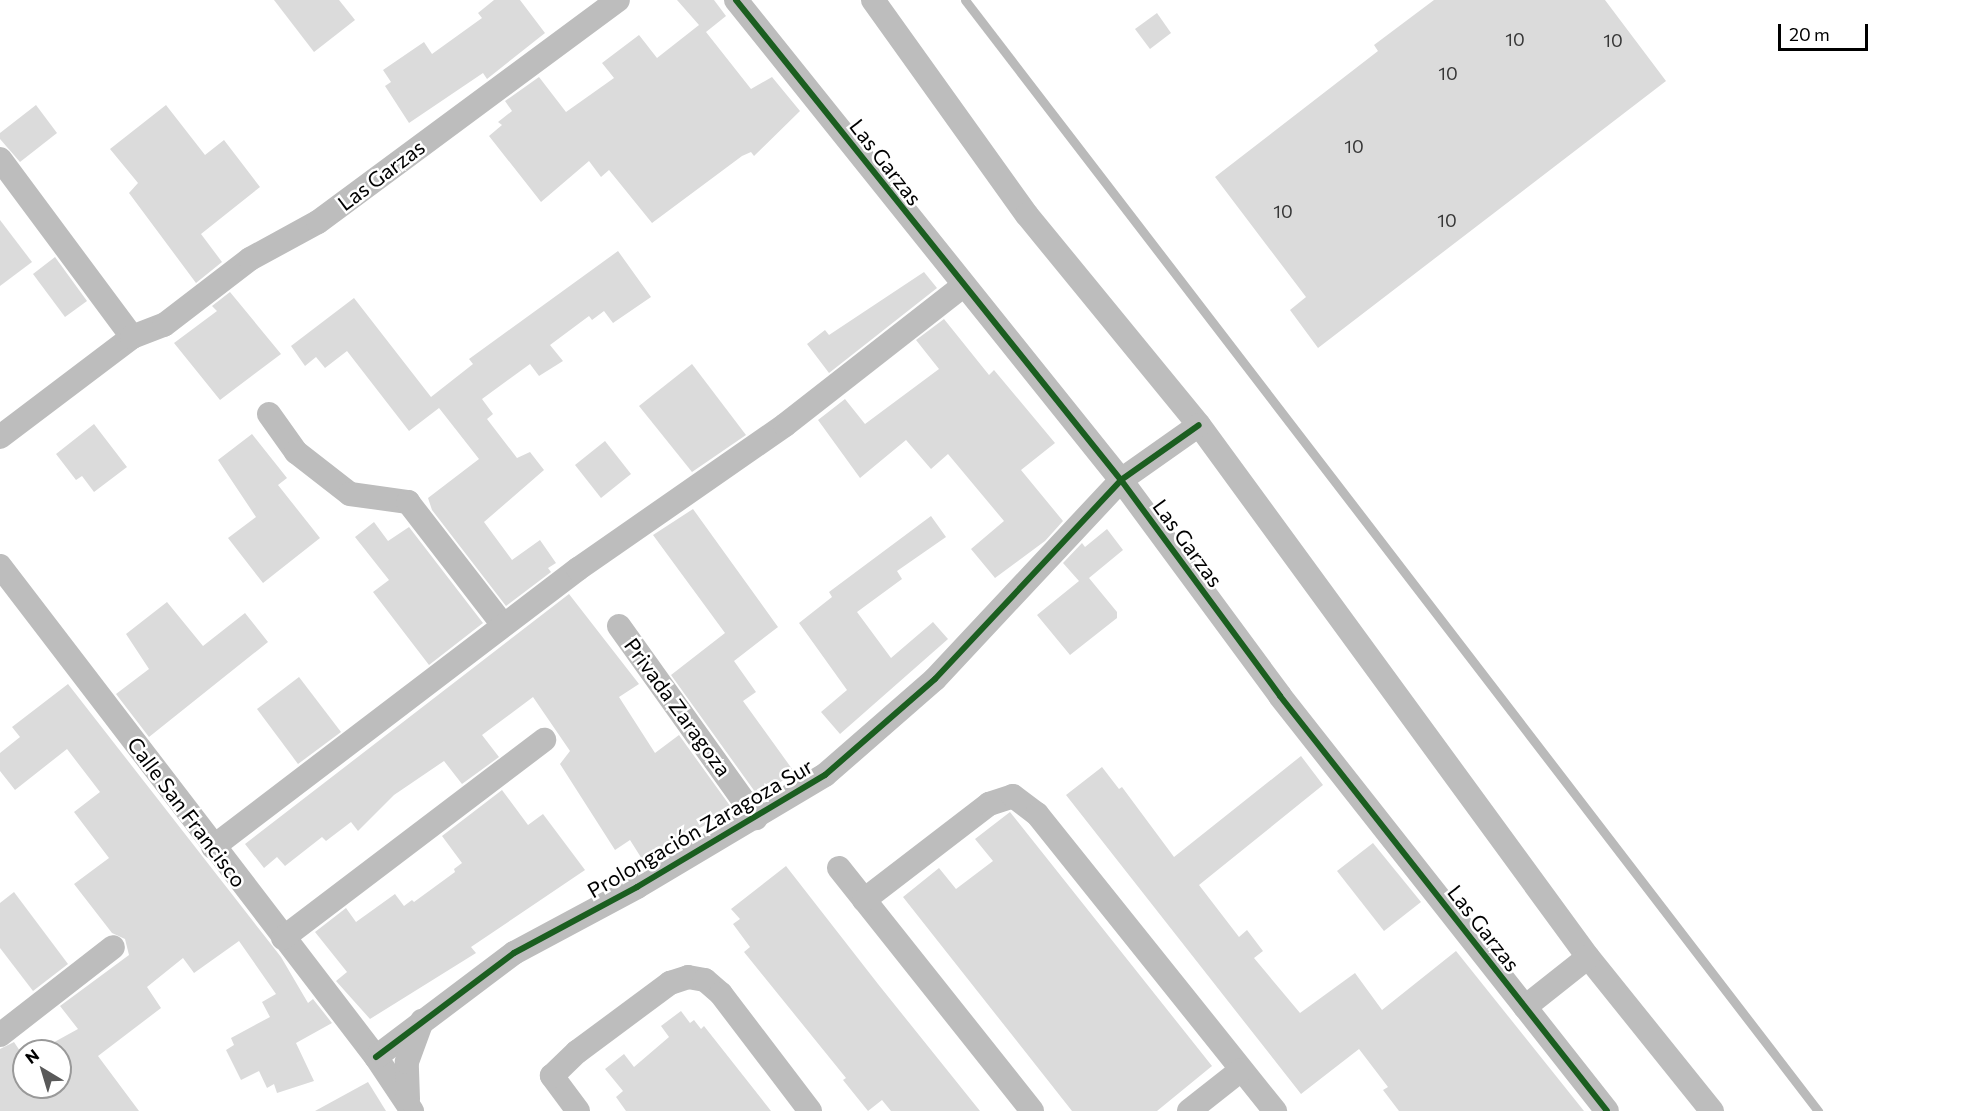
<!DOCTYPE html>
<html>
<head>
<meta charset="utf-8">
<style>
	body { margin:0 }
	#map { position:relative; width:1985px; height:1111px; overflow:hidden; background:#fff; font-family:Commissioner,sans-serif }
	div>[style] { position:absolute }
	.stream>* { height:9px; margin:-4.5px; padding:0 4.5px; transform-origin:4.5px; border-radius:4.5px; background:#bababa }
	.building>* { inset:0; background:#dbdbdb }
	.street>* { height:24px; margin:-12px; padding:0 12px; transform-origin:12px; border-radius:12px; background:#bdbdbd }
	.cycleway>* { height:6px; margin:-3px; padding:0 3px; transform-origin:3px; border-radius:3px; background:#1b5e20 }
	span { translate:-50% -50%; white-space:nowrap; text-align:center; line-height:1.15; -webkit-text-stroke:5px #fff; paint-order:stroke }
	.number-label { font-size:18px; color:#373737 }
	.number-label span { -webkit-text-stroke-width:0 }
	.street-label { font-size:21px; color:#000 }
	.north { position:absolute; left:12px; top:1039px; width:60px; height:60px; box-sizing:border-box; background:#fff; border:2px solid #999; border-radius:50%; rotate:322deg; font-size:16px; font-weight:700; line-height:24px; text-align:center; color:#000 }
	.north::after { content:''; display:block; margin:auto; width:21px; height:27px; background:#595959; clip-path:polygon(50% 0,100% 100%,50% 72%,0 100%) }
	.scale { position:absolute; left:1778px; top:24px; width:90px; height:27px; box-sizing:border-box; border:3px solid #000; border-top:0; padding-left:8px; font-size:18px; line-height:21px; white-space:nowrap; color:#000; -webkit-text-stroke:4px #fff; paint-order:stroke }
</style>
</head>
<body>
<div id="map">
	<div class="stream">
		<i style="left:965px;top:0;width:1401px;rotate:52.48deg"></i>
	</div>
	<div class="building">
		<i style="clip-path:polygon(274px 0,339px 0,355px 20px,314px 52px)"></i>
		<i style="clip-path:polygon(494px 0,520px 0,545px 33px,487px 79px,483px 73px,409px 123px,385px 86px,391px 82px,383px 70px,424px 42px,432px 54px,482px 18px,478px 13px)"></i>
		<i style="clip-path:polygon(677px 0,714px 0,726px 16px,706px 32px,751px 89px,772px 77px,800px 111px,754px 156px,751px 152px,742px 156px,652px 223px,609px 170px,601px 177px,589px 161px,541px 202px,489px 136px,502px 125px,498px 122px,512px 111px,505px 101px,539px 77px,566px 112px,614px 78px,602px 63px,639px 35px,657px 58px,699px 25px)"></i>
		<i style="clip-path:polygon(1434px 0,1605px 0,1666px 81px,1318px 348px,1290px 310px,1306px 297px,1215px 177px,1378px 51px,1374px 45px)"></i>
		<i style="clip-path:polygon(1157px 13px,1171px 33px,1150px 49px,1135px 29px)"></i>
		<i style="clip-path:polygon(36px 105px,57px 133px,20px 162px,0 139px,0 133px)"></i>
		<i style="clip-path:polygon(166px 105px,205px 155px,224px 140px,260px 187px,201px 234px,222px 262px,196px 283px,129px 193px,138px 183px,110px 149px)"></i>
		<i style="clip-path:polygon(0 220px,32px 262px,0 286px)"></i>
		<i style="clip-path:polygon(618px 251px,651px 297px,613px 323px,604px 311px,592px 320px,589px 316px,550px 345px,563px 361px,539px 376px,530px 364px,482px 399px,493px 414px,487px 419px,517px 458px,530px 452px,544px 470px,484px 522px,512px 560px,540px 540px,556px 563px,548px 568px,551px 572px,506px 606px,432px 510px,428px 498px,479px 459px,439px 408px,409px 431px,347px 351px,325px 368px,316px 357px,305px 366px,291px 346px,354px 298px,431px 397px,473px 364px,469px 359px)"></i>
		<i style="clip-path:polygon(55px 257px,87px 301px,65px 317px,33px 274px)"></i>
		<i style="clip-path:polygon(924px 272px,937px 288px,829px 373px,807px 344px,825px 330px,829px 335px)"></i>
		<i style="clip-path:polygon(230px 292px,281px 354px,220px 400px,174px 343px,217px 311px,212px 306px)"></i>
		<i style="clip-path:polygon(944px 319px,989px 375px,994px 370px,1055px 443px,1021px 470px,1063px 521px,1045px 541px,995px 578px,971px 549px,1004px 521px,948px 454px,931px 469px,906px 440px,860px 478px,818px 420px,845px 399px,865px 424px,939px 369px,916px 340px)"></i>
		<i style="clip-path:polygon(692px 364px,746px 435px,692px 472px,639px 406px)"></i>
		<i style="clip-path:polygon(94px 424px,127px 467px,94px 492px,82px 476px,76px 480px,56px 454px)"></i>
		<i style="clip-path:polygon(252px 434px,287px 478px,278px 485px,320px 538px,263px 583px,228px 538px,256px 517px,218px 460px)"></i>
		<i style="clip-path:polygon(605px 441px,631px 474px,601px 498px,575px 465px)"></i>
		<i style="clip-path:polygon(693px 509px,778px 627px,734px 661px,756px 692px,743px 701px,795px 773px,758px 796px,671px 675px,725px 633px,653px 535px)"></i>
		<i style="clip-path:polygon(931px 516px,946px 537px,897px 571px,902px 579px,857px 612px,891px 658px,933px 622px,948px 639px,840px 734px,821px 712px,847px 690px,799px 623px,832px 597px,829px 592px)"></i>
		<i style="clip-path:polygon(374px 522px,388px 541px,409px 527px,483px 623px,429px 665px,373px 592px,389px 580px,355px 537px)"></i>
		<i style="clip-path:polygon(1107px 529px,1123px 550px,1089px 578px,1117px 612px,1117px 618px,1070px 655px,1037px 615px,1079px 581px,1063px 563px,1082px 543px,1085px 547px)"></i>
		<i style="clip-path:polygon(569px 594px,639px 684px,619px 697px,655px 753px,679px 735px,733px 810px,642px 859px,630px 840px,615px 850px,560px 764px,570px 751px,533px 697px,482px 735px,499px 757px,462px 784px,444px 761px,394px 795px,358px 831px,351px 822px,326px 841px,322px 837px,285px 866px,277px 857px,264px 868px,245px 844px)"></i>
		<i style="clip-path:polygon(167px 602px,203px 646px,245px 613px,268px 642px,149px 737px,116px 694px,149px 669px,126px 634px)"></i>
		<i style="clip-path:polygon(299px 677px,341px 732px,298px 764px,257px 709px)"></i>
		<i style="clip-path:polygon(68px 684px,281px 957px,308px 1003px,313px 999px,332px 1023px,296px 1043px,314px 1081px,277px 1093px,274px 1084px,267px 1088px,259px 1071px,241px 1080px,226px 1050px,234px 1045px,231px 1038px,270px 1017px,262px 1002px,276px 994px,239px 941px,194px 973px,183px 958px,147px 987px,161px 1008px,98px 1056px,139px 1111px,0 1111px,0 1049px,14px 1042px,24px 1057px,24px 1087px,60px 1087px,60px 1051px,38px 1051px,78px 1029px,60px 1006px,129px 955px,125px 939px,112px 933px,74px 884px,109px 858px,74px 812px,100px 792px,67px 749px,15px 790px,0 771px,0 753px,20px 737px,12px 727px)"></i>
		<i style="clip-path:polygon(1301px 756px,1323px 785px,1199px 885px,1239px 937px,1247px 930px,1263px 951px,1254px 958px,1300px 1013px,1355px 973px,1382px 1010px,1456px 951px,1584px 1111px,1399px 1111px,1383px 1090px,1388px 1087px,1359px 1049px,1301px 1094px,1066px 795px,1102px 767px,1119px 789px,1122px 787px,1174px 857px)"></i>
		<i style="clip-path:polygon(502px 790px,528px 825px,543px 814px,585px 870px,471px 947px,476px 953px,370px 1019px,336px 981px,347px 972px,315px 932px,346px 908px,356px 922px,395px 894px,404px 906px,412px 900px,414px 902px,455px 872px,454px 869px,462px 863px,442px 836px)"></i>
		<i style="clip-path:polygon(1010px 812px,1212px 1066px,1157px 1111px,1072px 1111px,903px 897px,939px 868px,956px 889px,993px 861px,975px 839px)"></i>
		<i style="clip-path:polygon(1373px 843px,1421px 902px,1384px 931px,1337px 871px)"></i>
		<i style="clip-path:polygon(786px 866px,878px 984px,980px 1111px,891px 1111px,882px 1100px,868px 1111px,843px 1080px,846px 1078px,744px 952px,750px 947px,733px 924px,740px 919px,731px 909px)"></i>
		<i style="clip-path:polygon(14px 892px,68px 964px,33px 991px,0 948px,0 903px)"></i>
		<i style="clip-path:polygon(681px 1011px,690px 1023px,694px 1020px,701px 1029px,704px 1026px,771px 1111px,626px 1111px,616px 1097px,623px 1091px,605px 1069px,624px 1054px,634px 1067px,669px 1037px,661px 1026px)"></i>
		<i style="clip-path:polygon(368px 1082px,386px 1111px,315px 1111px)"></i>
	</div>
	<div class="street">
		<i style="left:736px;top:0;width:615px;rotate:51.27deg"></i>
		<i style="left:1121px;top:480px;width:268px;rotate:53.6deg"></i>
		<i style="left:1280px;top:696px;width:528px;rotate:51.76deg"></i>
		<i style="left:873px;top:0;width:264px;rotate:54.4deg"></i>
		<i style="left:1027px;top:215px;width:271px;rotate:50.7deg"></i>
		<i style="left:1199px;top:425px;width:659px;rotate:53.83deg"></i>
		<i style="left:1588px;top:957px;width:198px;rotate:51.2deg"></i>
		<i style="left:0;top:159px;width:222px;rotate:53.4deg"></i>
		<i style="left:269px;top:414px;width:47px;rotate:54.6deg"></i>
		<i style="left:296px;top:452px;width:68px;rotate:37.9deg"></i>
		<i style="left:350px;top:494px;width:59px;rotate:7.9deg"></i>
		<i style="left:408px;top:502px;width:155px;rotate:52.3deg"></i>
		<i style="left:0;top:437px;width:166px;rotate:-37.1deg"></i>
		<i style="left:132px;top:337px;width:34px;rotate:-21deg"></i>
		<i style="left:164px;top:325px;width:108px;rotate:-37.5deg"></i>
		<i style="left:250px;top:259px;width:77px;rotate:-28.6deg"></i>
		<i style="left:318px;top:222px;width:373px;rotate:-36.5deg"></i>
		<i style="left:0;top:566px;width:618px;rotate:52.56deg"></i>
		<i style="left:376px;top:1057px;width:65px;rotate:56.3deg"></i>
		<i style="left:619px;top:626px;width:236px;rotate:54.5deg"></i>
		<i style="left:213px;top:847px;width:459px;rotate:-37.3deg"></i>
		<i style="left:578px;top:569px;width:252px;rotate:-34.8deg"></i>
		<i style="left:785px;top:425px;width:226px;rotate:-38deg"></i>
		<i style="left:839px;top:868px;width:310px;rotate:51.5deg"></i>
		<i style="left:864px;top:900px;width:158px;rotate:-37.5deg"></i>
		<i style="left:989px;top:804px;width:25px;rotate:-18deg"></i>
		<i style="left:1013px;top:796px;width:30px;rotate:37deg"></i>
		<i style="left:1037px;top:814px;width:381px;rotate:51.3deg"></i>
		<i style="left:283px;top:938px;width:328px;rotate:-37.2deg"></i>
		<i style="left:1525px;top:1007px;width:80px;rotate:-38.4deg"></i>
		<i style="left:0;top:1035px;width:143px;rotate:-37.9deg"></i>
		<i style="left:376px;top:1057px;width:173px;rotate:-37deg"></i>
		<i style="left:514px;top:953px;width:140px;rotate:-28.2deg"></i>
		<i style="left:637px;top:887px;width:219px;rotate:-30.8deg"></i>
		<i style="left:825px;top:775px;width:146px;rotate:-41.1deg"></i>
		<i style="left:935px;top:679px;width:272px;rotate:-46.9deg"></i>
		<i style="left:1121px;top:480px;width:95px;rotate:-35.2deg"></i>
		<i style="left:408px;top:1099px;width:37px;rotate:-92deg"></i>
		<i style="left:407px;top:1062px;width:44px;rotate:-69.9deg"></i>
		<i style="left:578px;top:1111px;width:44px;rotate:-126.6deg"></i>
		<i style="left:552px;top:1076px;width:35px;rotate:-44deg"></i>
		<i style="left:577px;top:1052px;width:116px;rotate:-36.6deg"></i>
		<i style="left:670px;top:983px;width:19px;rotate:-18deg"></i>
		<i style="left:688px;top:977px;width:17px;rotate:10deg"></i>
		<i style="left:705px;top:980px;width:21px;rotate:41deg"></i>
		<i style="left:721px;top:994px;width:147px;rotate:52.7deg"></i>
		<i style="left:1189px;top:1111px;width:66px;rotate:-38.3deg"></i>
	</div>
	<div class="cycleway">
		<i style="left:736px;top:0;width:615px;rotate:51.27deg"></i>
		<i style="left:1121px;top:480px;width:268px;rotate:53.6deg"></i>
		<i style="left:1280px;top:696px;width:528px;rotate:51.76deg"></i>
		<i style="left:376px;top:1057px;width:173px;rotate:-37deg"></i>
		<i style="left:514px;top:953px;width:140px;rotate:-28.2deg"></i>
		<i style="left:637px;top:887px;width:219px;rotate:-30.8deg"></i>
		<i style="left:825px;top:775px;width:146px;rotate:-41.1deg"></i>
		<i style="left:935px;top:679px;width:272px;rotate:-46.9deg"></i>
		<i style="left:1121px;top:480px;width:95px;rotate:-35.2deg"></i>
	</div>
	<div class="number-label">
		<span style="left:1515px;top:39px">10</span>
		<span style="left:1613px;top:40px">10</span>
		<span style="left:1448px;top:73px">10</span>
		<span style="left:1354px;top:146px">10</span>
		<span style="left:1283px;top:211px">10</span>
		<span style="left:1447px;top:220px">10</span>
	</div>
	<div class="street-label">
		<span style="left:886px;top:162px;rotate:52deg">Las Garzas</span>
		<span style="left:381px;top:175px;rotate:-37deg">Las Garzas</span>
		<span style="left:1188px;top:543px;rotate:54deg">Las Garzas</span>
		<span style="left:678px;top:707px;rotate:54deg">Privada Zaragoza</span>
		<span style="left:187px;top:812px;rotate:53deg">Calle San Francisco</span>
		<span style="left:700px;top:828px;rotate:-30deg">Prolongación Zaragoza Sur</span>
		<span style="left:1484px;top:928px;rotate:52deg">Las Garzas</span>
	</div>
	<div class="north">N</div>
	<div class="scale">20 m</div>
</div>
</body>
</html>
